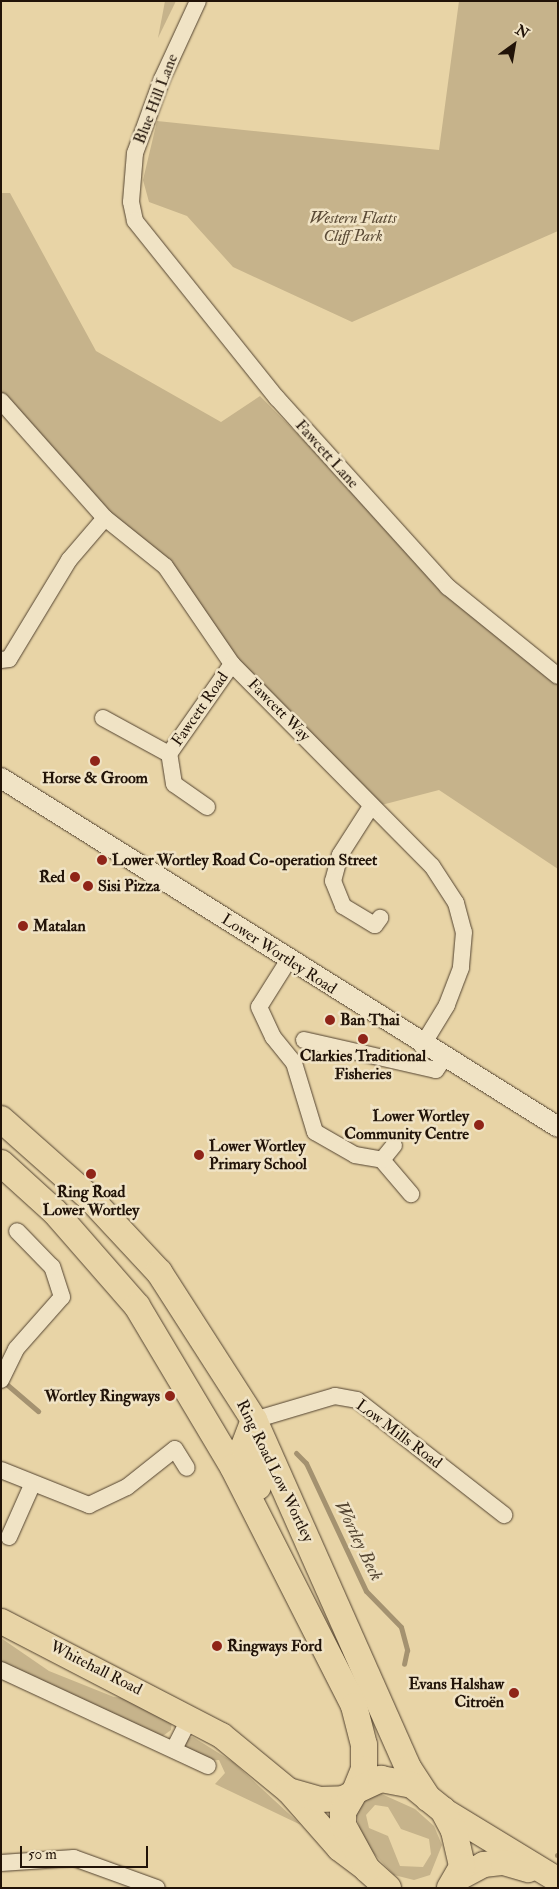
<!DOCTYPE html>
<html>
<head>
<meta charset="utf-8">
<style>
	body { margin:0 }
	#map { position:relative; width:559px; height:1889px; overflow:hidden; background:#e8d4a6; font-family:"IM FELL Double Pica",serif }
	div>[style] { position:absolute }
	.green>* { inset:0; background:#c6b38b }
	.stream>* { height:5px; margin:-2.5px; padding:0 2.5px; transform-origin:2.5px; border-radius:2.5px; background:#a49270 }
	.roads { filter:drop-shadow(0 0 1px #534330) drop-shadow(0 0 1px #534330) }
	.minor>* { height:16px; margin:-8px; padding:0 8px; transform-origin:8px; border-radius:8px; background:#f0e3c5 }
	.tertiary>* { height:20px; margin:-10px; padding:0 10px; transform-origin:10px; border-radius:10px; background:#f0e3c5 }
	.primary>* { height:25px; margin:-12.5px; padding:0 12.5px; transform-origin:12.5px; border-radius:12.5px; background:#e8d4a6 }
	.trunk>* { height:26px; margin:-13px; padding:0 13px; transform-origin:13px; border-radius:13px; background:#e8d4a6 }
	.dots>* { width:14px; height:14px; translate:-50% -50%; box-sizing:border-box; border:2px solid #f0e3c5; border-radius:50% }
	span { translate:-50% -50%; white-space:nowrap; text-align:center; line-height:1.15; -webkit-text-stroke:5px #f0e3c5; paint-order:stroke }
	.street-label { font-size:16px; color:#211308 }
	.park-label { font-size:16px; color:#5b4b36; font-style:italic }
	.poi-label { font-size:16px; color:#211308; font-weight:700 }
	.left { translate:0 -50%; text-align:left }
	.right { translate:-100% -50%; text-align:right }
	.water-label { font-size:18px; color:#554632; font-style:italic }
	.frame { position:absolute; inset:0; border:2px solid #211308; pointer-events:none }
	.north { position:absolute; left:489px; top:20px; width:50px; height:50px; -webkit-text-stroke:4px #f0e3c5; paint-order:stroke; rotate:32deg; font-size:14px; font-weight:700; line-height:20px; text-align:center; color:#211308 }
	.north::after { content:''; display:block; margin:auto; width:18px; height:22px; background:#211308; clip-path:polygon(50% 0,100% 100%,50% 72%,0 100%) }
	.scale { position:absolute; left:20px; top:1846px; width:128px; height:22px; box-sizing:border-box; border:2px solid #211308; border-top:0; padding-left:6px; font-size:15px; line-height:18px; white-space:nowrap; color:#211308; -webkit-text-stroke:4px #f0e3c5; paint-order:stroke }
</style>
</head>
<body>
<div id="map">
	<div class="green">
		<i style="clip-path:polygon(165px 1px,176px 1px,158px 38px)"></i>
		<i style="clip-path:polygon(459px 1px,558px 1px,558px 231px,352px 322px,233px 267px,187px 216px,149px 202px,143px 180px,157px 121px,439px 150px)"></i>
		<i style="clip-path:polygon(1px 193px,10px 193px,96px 351px,221px 422px,260px 396px,448px 587px,558px 676px,558px 869px,439px 790px,370px 808px,232px 664px,165px 566px,105px 518px,1px 401px)"></i>
		<i style="clip-path:polygon(1px 1638px,49px 1671px,114px 1697px,134px 1699px,172px 1720px,171px 1730px,160px 1738px,1px 1663px)"></i>
		<i style="clip-path:polygon(193px 1737px,233px 1762px,301px 1825px,215px 1784px,225px 1773px,219px 1760px,207px 1761px,182px 1750px,186px 1738px)"></i>
		<i style="clip-path:polygon(evenodd,375px 1791px,415px 1809px,434px 1826px,442px 1845px,430px 1875px,414px 1880px,394px 1875px,362px 1841px,355px 1808px,375px 1791px,375px 1805px,388px 1807px,401px 1829px,429px 1839px,431px 1854px,423px 1867px,400px 1866px,388px 1836px,369px 1828px,366px 1815px,375px 1805px)"></i>
	</div>
	<div class="stream">
		<i style="left:4px;top:1382px;width:45px;rotate:40.5deg"></i>
		<i style="left:296px;top:1453px;width:14px;rotate:45deg"></i>
		<i style="left:306px;top:1463px;width:141px;rotate:64.9deg"></i>
		<i style="left:366px;top:1591px;width:50px;rotate:45.8deg"></i>
		<i style="left:401px;top:1627px;width:24px;rotate:75deg"></i>
		<i style="left:407px;top:1650px;width:14px;rotate:102deg"></i>
		<i style="left:557px;top:1855px;width:1px"></i>
	</div>
	<div class="roads">
		<div class="minor">
			<i style="left:198px;top:1px;width:86px;rotate:114.8deg"></i>
			<i style="left:162px;top:79px;width:79px;rotate:110deg"></i>
			<i style="left:135px;top:153px;width:49px;rotate:94.7deg"></i>
			<i style="left:131px;top:202px;width:19px;rotate:78deg"></i>
			<i style="left:135px;top:221px;width:227px;rotate:51.3deg"></i>
			<i style="left:277px;top:398px;width:255px;rotate:47.9deg"></i>
			<i style="left:448px;top:587px;width:141px;rotate:39deg"></i>
			<i style="left:1px;top:401px;width:157px;rotate:48.4deg"></i>
			<i style="left:105px;top:518px;width:77px;rotate:38.7deg"></i>
			<i style="left:165px;top:566px;width:119px;rotate:55.6deg"></i>
			<i style="left:232px;top:664px;width:284px;rotate:45.3deg"></i>
			<i style="left:432px;top:866px;width:44px;rotate:57deg"></i>
			<i style="left:456px;top:903px;width:30px;rotate:75deg"></i>
			<i style="left:464px;top:932px;width:36px;rotate:95deg"></i>
			<i style="left:461px;top:968px;width:40px;rotate:111deg"></i>
			<i style="left:447px;top:1005px;width:48px;rotate:121.4deg"></i>
			<i style="left:1px;top:660px;width:8px;rotate:-7deg"></i>
			<i style="left:9px;top:659px;width:116px;rotate:-58.8deg"></i>
			<i style="left:69px;top:560px;width:55px;rotate:-49.4deg"></i>
			<i style="left:103px;top:718px;width:75px;rotate:28.6deg"></i>
			<i style="left:207px;top:807px;width:40px;rotate:-145.1deg"></i>
			<i style="left:174px;top:784px;width:30px;rotate:-99deg"></i>
			<i style="left:169px;top:754px;width:110px;rotate:-55deg"></i>
			<i style="left:370px;top:808px;width:56px;rotate:122.6deg"></i>
			<i style="left:340px;top:855px;width:27px;rotate:105deg"></i>
			<i style="left:333px;top:881px;width:27px;rotate:68deg"></i>
			<i style="left:343px;top:906px;width:37px;rotate:31deg"></i>
			<i style="left:375px;top:925px;width:9px;rotate:-54deg"></i>
			<i style="left:288px;top:961px;width:54px;rotate:122.2deg"></i>
			<i style="left:259px;top:1007px;width:33px;rotate:65deg"></i>
			<i style="left:273px;top:1037px;width:33px;rotate:51deg"></i>
			<i style="left:294px;top:1063px;width:72px;rotate:73.1deg"></i>
			<i style="left:315px;top:1132px;width:46px;rotate:29.9deg"></i>
			<i style="left:355px;top:1155px;width:27px;rotate:10deg"></i>
			<i style="left:382px;top:1160px;width:45px;rotate:49.5deg"></i>
			<i style="left:304px;top:1040px;width:135px;rotate:12.8deg"></i>
			<i style="left:436px;top:1070px;width:14px;rotate:-56deg"></i>
			<i style="left:382px;top:1160px;width:19px;rotate:-51deg"></i>
			<i style="left:1px;top:1380px;width:34px;rotate:-64deg"></i>
			<i style="left:16px;top:1349px;width:69px;rotate:-48.5deg"></i>
			<i style="left:62px;top:1297px;width:32px;rotate:-108deg"></i>
			<i style="left:52px;top:1267px;width:50px;rotate:-134.2deg"></i>
			<i style="left:254px;top:1420px;width:84px;rotate:-16.5deg"></i>
			<i style="left:335px;top:1396px;width:22px;rotate:10deg"></i>
			<i style="left:357px;top:1400px;width:187px;rotate:38deg"></i>
			<i style="left:1px;top:1470px;width:95px;rotate:21.7deg"></i>
			<i style="left:89px;top:1505px;width:42px;rotate:-25.3deg"></i>
			<i style="left:127px;top:1487px;width:61px;rotate:-38.4deg"></i>
			<i style="left:175px;top:1449px;width:22px;rotate:58deg"></i>
			<i style="left:9px;top:1537px;width:57px;rotate:-66.1deg"></i>
			<i style="left:1px;top:1670px;width:228px;rotate:24.9deg"></i>
			<i style="left:174px;top:1749px;width:36px;rotate:-63deg"></i>
			<i style="left:1px;top:1863px;width:73px;rotate:-3.9deg"></i>
			<i style="left:74px;top:1858px;width:88px;rotate:19.9deg"></i>
		</div>
		<div class="tertiary">
			<i style="left:1px;top:778px;width:657px;rotate:32.07deg"></i>
		</div>
		<div class="primary">
			<i style="left:1px;top:1621px;width:248px;rotate:27.4deg"></i>
			<i style="left:221px;top:1735px;width:87px;rotate:39.4deg"></i>
			<i style="left:288px;top:1790px;width:77px;rotate:48.7deg"></i>
			<i style="left:339px;top:1848px;width:35px;rotate:37deg"></i>
			<i style="left:288px;top:1790px;width:32px;rotate:16deg"></i>
			<i style="left:319px;top:1799px;width:24px;rotate:-2deg"></i>
			<i style="left:343px;top:1798px;width:11px;rotate:-27deg"></i>
			<i style="left:443px;top:1810px;width:135px;rotate:31.3deg"></i>
			<i style="left:459px;top:1877px;width:27px;rotate:-28deg"></i>
			<i style="left:483px;top:1864px;width:20px;rotate:-6deg"></i>
			<i style="left:503px;top:1862px;width:26px;rotate:16deg"></i>
		</div>
		<div class="trunk">
			<i style="left:1px;top:1119px;width:118px;rotate:41.6deg"></i>
			<i style="left:89px;top:1197px;width:103px;rotate:47deg"></i>
			<i style="left:159px;top:1272px;width:176px;rotate:57.3deg"></i>
			<i style="left:254px;top:1420px;width:382px;rotate:66.1deg"></i>
			<i style="left:409px;top:1769px;width:35px;rotate:57deg"></i>
			<i style="left:1px;top:1163px;width:73px;rotate:42.2deg"></i>
			<i style="left:55px;top:1212px;width:125px;rotate:48.9deg"></i>
			<i style="left:137px;top:1306px;width:187px;rotate:59.2deg"></i>
			<i style="left:233px;top:1467px;width:268px;rotate:63.1deg"></i>
			<i style="left:354px;top:1706px;width:40px;rotate:75.6deg"></i>
			<i style="left:364px;top:1745px;width:24px;rotate:90deg"></i>
			<i style="left:364px;top:1769px;width:24px;rotate:112deg"></i>
			<i style="left:254px;top:1420px;width:28px;rotate:111deg"></i>
			<i style="left:244px;top:1446px;width:43px;rotate:71.1deg"></i>
			<i style="left:388px;top:1888px;width:28px;rotate:-138deg"></i>
			<i style="left:367px;top:1869px;width:50px;rotate:-118.6deg"></i>
			<i style="left:343px;top:1825px;width:13px;rotate:-90deg"></i>
			<i style="left:343px;top:1812px;width:24px;rotate:-60deg"></i>
			<i style="left:355px;top:1791px;width:29px;rotate:-25deg"></i>
			<i style="left:381px;top:1779px;width:32px;rotate:11deg"></i>
			<i style="left:412px;top:1785px;width:40px;rotate:39deg"></i>
			<i style="left:443px;top:1810px;width:24px;rotate:62deg"></i>
			<i style="left:454px;top:1831px;width:37px;rotate:77deg"></i>
			<i style="left:462px;top:1867px;width:24px;rotate:120deg"></i>
		</div>
	</div>
	<div class="dots">
		<i style="left:95px;top:761px;background:#8f2418"></i>
		<i style="left:102px;top:860px;background:#8f2418"></i>
		<i style="left:75px;top:877px;background:#8f2418"></i>
		<i style="left:88px;top:886px;background:#8f2418"></i>
		<i style="left:23px;top:926px;background:#8f2418"></i>
		<i style="left:330px;top:1020px;background:#8f2418"></i>
		<i style="left:363px;top:1039px;background:#8f2418"></i>
		<i style="left:479px;top:1125px;background:#8f2418"></i>
		<i style="left:199px;top:1155px;background:#8f2418"></i>
		<i style="left:91px;top:1174px;background:#8f2418"></i>
		<i style="left:170px;top:1396px;background:#8f2418"></i>
		<i style="left:217px;top:1646px;background:#8f2418"></i>
		<i style="left:514px;top:1693px;background:#8f2418"></i>
	</div>
	<div class="street-label">
		<span style="left:156px;top:99px;rotate:-69deg">Blue Hill Lane</span>
		<span style="left:327px;top:454px;rotate:48deg">Fawcett Lane</span>
		<span style="left:200px;top:709px;rotate:-55deg">Fawcett Road</span>
		<span style="left:279px;top:710px;rotate:45deg">Fawcett Way</span>
		<span style="left:279px;top:954px;rotate:33deg">Lower Wortley Road</span>
		<span style="left:399px;top:1434px;rotate:37deg">Low Mills Road</span>
		<span style="left:275px;top:1471px;rotate:64deg">Ring Road Low Wortley</span>
		<span style="left:96px;top:1668px;rotate:27deg">Whitehall Road</span>
	</div>
	<div class="park-label">
		<span style="left:353px;top:227px">Western Flatts<br>Cliff Park</span>
	</div>
	<div class="poi-label">
		<span style="left:95px;top:778px">Horse &amp; Groom</span>
		<span class="left" style="left:112px;top:860px">Lower Wortley Road Co-operation Street</span>
		<span class="right" style="left:65px;top:877px">Red</span>
		<span class="left" style="left:98px;top:886px">Sisi Pizza</span>
		<span class="left" style="left:33px;top:926px">Matalan</span>
		<span class="left" style="left:340px;top:1020px">Ban Thai</span>
		<span style="left:363px;top:1065px">Clarkies Traditional<br>Fisheries</span>
		<span class="right" style="left:469px;top:1125px">Lower Wortley<br>Community Centre</span>
		<span class="left" style="left:209px;top:1155px">Lower Wortley<br>Primary School</span>
		<span style="left:91px;top:1201px">Ring Road<br>Lower Wortley</span>
		<span class="right" style="left:160px;top:1396px">Wortley Ringways</span>
		<span class="left" style="left:227px;top:1646px">Ringways Ford</span>
		<span class="right" style="left:504px;top:1693px">Evans Halshaw<br>Citroën</span>
	</div>
	<div class="water-label">
		<span style="left:358px;top:1541px;rotate:64deg">Wortley Beck</span>
	</div>
	<div class="frame"></div>
	<div class="north">N</div>
	<div class="scale">50 m</div>
</div>
</body>
</html>
